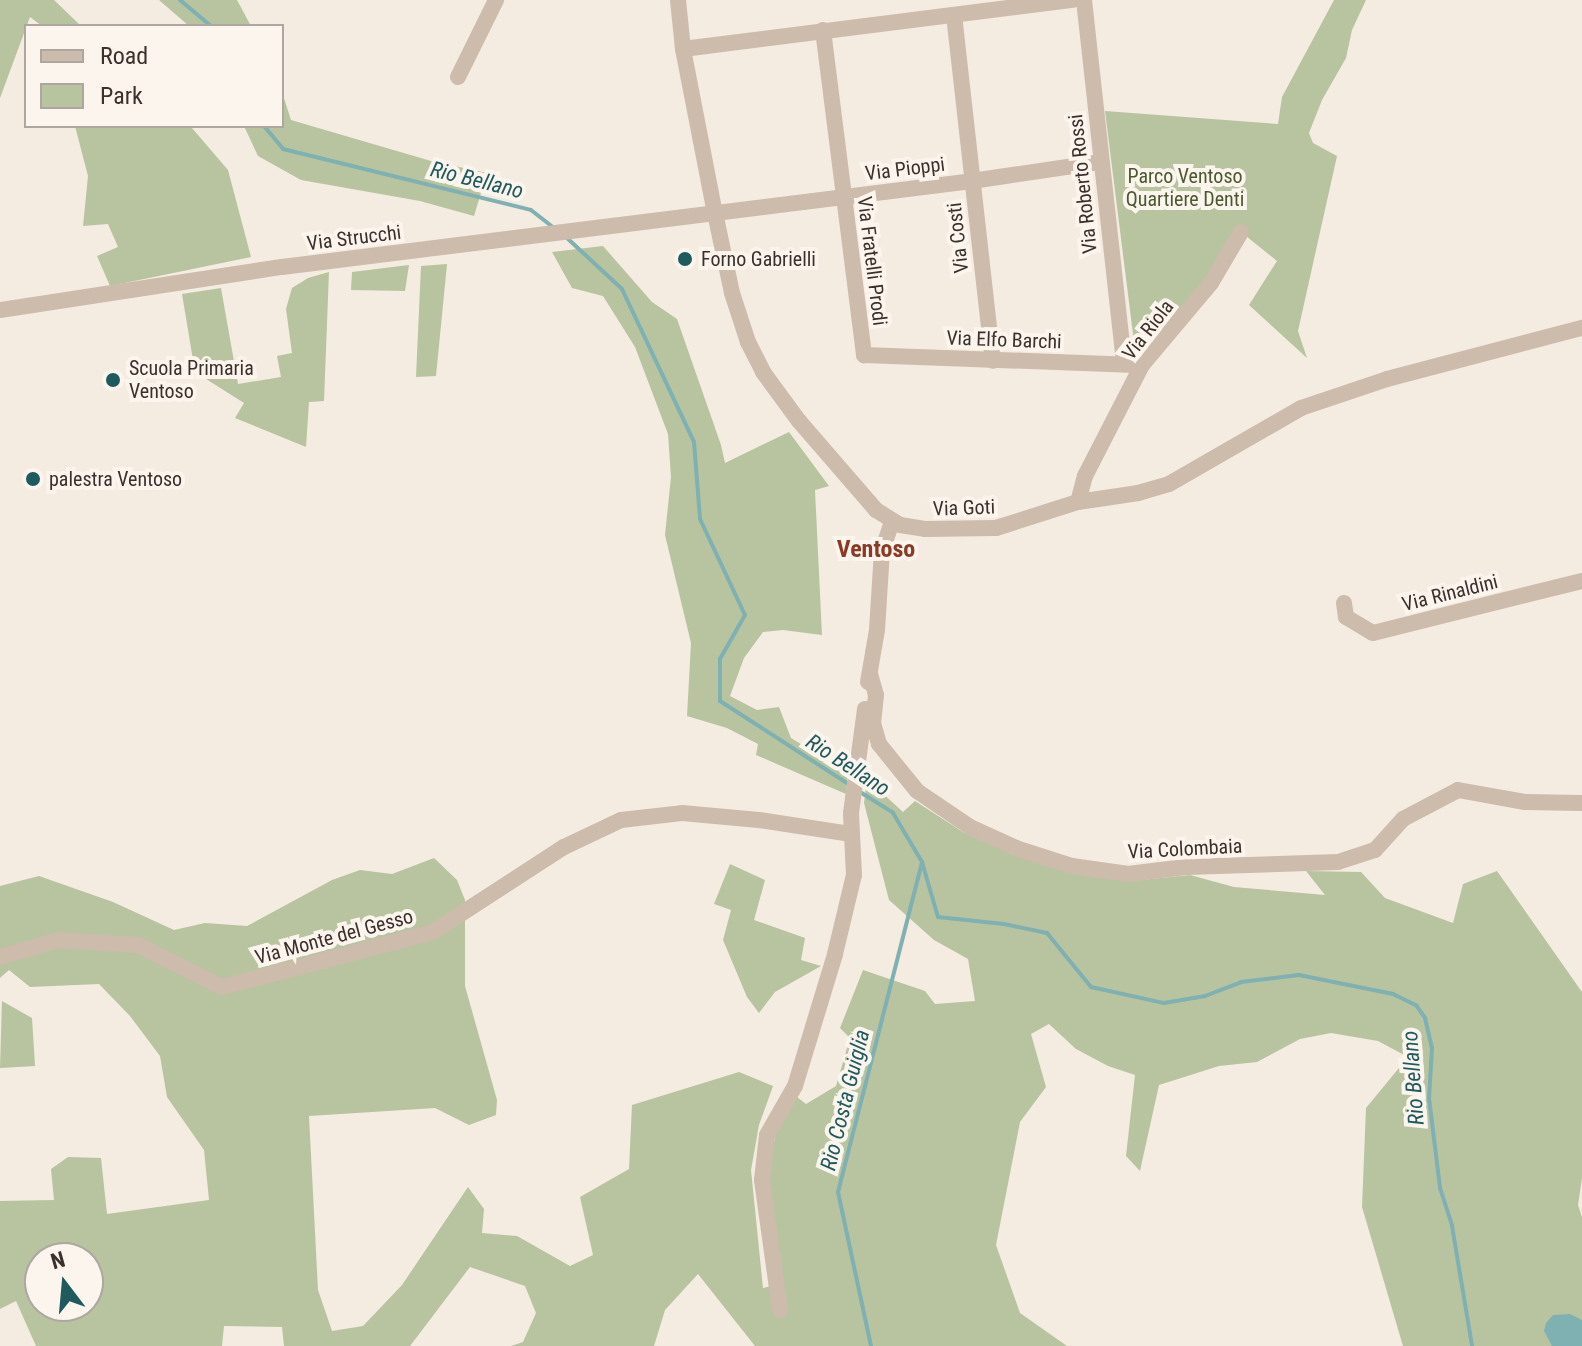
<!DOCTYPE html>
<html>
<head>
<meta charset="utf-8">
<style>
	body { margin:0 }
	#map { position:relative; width:1582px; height:1346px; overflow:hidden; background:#f4ebe1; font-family:"Roboto Condensed",sans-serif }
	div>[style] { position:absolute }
	.green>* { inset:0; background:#b8c4a0 }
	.water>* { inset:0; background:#7fb0b2 }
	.stream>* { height:4px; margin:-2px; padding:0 2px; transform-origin:2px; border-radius:2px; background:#7fb0b2 }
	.minor>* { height:16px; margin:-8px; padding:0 8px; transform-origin:8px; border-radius:8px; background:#cdbbac }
	.dots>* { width:22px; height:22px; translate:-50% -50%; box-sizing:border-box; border:4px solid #fbf5ee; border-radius:50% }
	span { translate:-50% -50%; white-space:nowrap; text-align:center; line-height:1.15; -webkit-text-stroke:8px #fbf5ee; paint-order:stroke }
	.street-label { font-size:20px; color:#3b302b }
	.park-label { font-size:20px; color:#4a5a2e }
	.poi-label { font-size:20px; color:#3b302b }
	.left { translate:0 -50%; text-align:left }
	.water-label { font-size:22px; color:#1f5a5e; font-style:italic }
	.quarter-label { font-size:24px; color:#8c3b22; font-weight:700 }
	.legend { position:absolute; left:24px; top:24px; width:260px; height:104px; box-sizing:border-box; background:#fbf5ee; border:2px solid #aea6a0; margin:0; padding:10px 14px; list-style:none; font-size:24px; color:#3b302b }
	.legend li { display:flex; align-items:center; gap:16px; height:40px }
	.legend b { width:40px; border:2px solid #aea6a0 }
	.north { position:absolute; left:24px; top:1242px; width:80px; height:80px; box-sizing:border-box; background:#fbf5ee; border:2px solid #aea6a0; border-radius:50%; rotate:344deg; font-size:22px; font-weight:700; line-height:32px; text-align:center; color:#3b302b }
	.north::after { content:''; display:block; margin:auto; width:28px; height:36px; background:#1f5a5e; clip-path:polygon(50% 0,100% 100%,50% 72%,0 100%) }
</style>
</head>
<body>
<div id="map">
	<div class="green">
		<i style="clip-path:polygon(0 0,54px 0,81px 26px,42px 26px,30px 17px,0 98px)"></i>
		<i style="clip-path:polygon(159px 0,237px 0,251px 26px,189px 26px)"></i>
		<i style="clip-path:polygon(1334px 0,1366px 0,1352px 30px,1346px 58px,1322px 100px,1309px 133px,1313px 143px,1337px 156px,1298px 331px,1307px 358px,1249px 305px,1277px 261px,1241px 232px,1151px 355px,1135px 350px,1105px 111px,1278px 124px,1282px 97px)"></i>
		<i style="clip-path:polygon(282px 92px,291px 120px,431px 161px,487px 173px,474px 216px,420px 201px,301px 180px,258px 156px,244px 126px,282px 126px)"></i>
		<i style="clip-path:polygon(75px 126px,192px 128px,228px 170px,251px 257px,110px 286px,97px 256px,118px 247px,108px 224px,83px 226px,88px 176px)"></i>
		<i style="clip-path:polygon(603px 246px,652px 302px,677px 319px,721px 445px,725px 463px,789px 432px,829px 486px,815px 490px,822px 635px,783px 630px,763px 632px,744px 658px,730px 696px,757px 710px,779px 707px,791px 738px,848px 773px,846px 794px,756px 755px,758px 744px,727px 728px,687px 716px,691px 643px,665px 535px,671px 477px,668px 434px,635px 347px,603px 296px,572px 288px,552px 252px)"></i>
		<i style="clip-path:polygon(447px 264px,436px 376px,416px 377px,421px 266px)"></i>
		<i style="clip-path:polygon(409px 265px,405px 291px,351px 290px,352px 272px)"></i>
		<i style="clip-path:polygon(329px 272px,324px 401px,309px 402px,306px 447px,235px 418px,244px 403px,195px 372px,182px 294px,221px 288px,238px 384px,281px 377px,277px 356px,292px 353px,286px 309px,292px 288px,308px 278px)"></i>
		<i style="clip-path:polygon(evenodd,867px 779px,903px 812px,915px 801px,963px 832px,1011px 853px,1131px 881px,1190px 875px,1234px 887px,1325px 895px,1306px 871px,1361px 872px,1385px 898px,1453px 923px,1463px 884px,1497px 871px,1582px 992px,1582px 1178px,1578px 1205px,1582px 1217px,1582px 1346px,1403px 1346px,1362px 1207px,1366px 1108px,1408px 1057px,1378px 1041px,1331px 1033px,1300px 1039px,1257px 1062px,1219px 1066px,1159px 1085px,1140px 1171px,1126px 1156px,1135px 1075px,1108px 1066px,1076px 1049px,1049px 1024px,1031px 1034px,1046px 1087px,1020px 1122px,996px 1245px,1020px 1313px,1067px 1346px,755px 1346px,698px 1274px,665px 1310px,654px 1346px,511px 1346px,523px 1342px,536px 1313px,525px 1286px,470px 1267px,410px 1346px,284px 1346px,282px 1327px,224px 1326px,222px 1346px,36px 1346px,16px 1301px,0 1309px,0 1201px,54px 1200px,51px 1169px,68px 1157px,101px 1158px,107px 1214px,209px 1200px,204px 1150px,167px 1097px,160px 1056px,130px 1016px,99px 984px,30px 987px,9px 970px,0 978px,0 886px,39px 876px,113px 902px,174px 930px,205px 923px,247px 926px,332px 880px,360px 870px,392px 874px,434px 858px,457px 880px,465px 900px,465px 986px,497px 1100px,496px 1115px,469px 1125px,435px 1108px,309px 1116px,318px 1290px,332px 1331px,363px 1326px,402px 1285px,468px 1187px,484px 1209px,482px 1233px,517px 1236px,570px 1266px,593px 1255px,580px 1197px,629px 1169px,632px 1105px,739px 1072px,773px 1086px,759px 1125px,751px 1170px,763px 1288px,783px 1283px,767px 1177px,776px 1132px,793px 1094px,806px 1104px,836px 1086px,850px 1038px,840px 1028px,863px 970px,925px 991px,935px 1004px,975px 1001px,968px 959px,934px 940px,889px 900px,864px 803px,867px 779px,40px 1258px,88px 1258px,88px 1306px,40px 1306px,40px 1258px)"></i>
		<i style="clip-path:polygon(730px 864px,765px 880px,754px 920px,805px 938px,801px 960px,821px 966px,775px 992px,759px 1013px,747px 997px,723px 940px,731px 910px,714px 904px)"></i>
		<i style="clip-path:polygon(2px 1001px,32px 1018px,35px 1066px,0 1068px)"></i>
	</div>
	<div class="water">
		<i style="clip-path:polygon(1570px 1314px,1582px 1320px,1582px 1346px,1552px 1346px,1544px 1331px,1546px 1323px,1553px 1315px)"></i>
	</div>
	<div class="stream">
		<i style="left:180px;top:0;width:40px;rotate:40deg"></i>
		<i style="left:264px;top:126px;width:30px;rotate:50deg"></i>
		<i style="left:283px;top:149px;width:255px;rotate:13.8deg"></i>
		<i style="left:531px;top:210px;width:28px;rotate:38deg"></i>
		<i style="left:567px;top:238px;width:75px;rotate:42.8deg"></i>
		<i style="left:622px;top:289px;width:169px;rotate:64.8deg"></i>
		<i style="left:694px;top:442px;width:77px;rotate:85.5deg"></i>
		<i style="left:700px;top:519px;width:106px;rotate:64.9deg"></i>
		<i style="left:745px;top:615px;width:51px;rotate:119.6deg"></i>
		<i style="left:720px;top:659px;width:42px;rotate:90deg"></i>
		<i style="left:720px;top:701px;width:155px;rotate:32.9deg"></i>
		<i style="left:860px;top:792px;width:39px;rotate:32deg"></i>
		<i style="left:893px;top:813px;width:57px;rotate:59.4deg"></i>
		<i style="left:922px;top:862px;width:57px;rotate:73.8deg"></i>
		<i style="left:938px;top:917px;width:66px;rotate:6.1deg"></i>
		<i style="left:1004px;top:924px;width:44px;rotate:11.8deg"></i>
		<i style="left:1047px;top:933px;width:70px;rotate:50.8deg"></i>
		<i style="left:1091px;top:987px;width:75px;rotate:12.4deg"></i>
		<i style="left:1164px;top:1003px;width:42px;rotate:-9.7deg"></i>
		<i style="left:1205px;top:996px;width:39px;rotate:-21deg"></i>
		<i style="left:1241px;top:982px;width:58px;rotate:-6.9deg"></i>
		<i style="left:1299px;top:975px;width:96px;rotate:11.4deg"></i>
		<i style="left:1393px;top:994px;width:25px;rotate:26deg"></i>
		<i style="left:1416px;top:1005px;width:16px;rotate:55deg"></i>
		<i style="left:1425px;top:1018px;width:31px;rotate:77deg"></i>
		<i style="left:1432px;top:1048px;width:50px;rotate:93.4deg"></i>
		<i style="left:1429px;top:1098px;width:91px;rotate:83deg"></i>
		<i style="left:1440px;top:1188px;width:40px;rotate:72deg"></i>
		<i style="left:1452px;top:1226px;width:122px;rotate:80.5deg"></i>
		<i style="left:871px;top:1346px;width:157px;rotate:-102.1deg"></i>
		<i style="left:838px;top:1192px;width:341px;rotate:-75.7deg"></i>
	</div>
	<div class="minor">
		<i style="left:678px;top:0;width:49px;rotate:84.2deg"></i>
		<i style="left:683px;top:49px;width:167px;rotate:79deg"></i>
		<i style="left:715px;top:213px;width:82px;rotate:78deg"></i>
		<i style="left:732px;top:293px;width:52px;rotate:71.9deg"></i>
		<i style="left:748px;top:342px;width:34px;rotate:63deg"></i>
		<i style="left:763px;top:372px;width:61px;rotate:53.7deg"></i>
		<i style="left:799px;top:421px;width:118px;rotate:49.1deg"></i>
		<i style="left:876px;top:510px;width:28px;rotate:32deg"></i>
		<i style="left:900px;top:525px;width:25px;rotate:9deg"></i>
		<i style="left:925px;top:529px;width:71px;rotate:-0.8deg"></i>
		<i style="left:996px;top:528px;width:86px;rotate:-17.6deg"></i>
		<i style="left:1078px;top:502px;width:61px;rotate:-8.5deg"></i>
		<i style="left:1138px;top:493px;width:32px;rotate:-16deg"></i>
		<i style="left:1169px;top:484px;width:152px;rotate:-29.9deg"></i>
		<i style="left:1301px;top:408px;width:91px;rotate:-18.6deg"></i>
		<i style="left:1387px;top:379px;width:202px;rotate:-14.7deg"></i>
		<i style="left:1084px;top:0;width:366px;rotate:83.7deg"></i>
		<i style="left:954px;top:15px;width:348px;rotate:83.6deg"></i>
		<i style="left:823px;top:30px;width:328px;rotate:82.8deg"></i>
		<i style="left:864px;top:355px;width:278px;rotate:2.1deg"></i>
		<i style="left:683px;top:49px;width:393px;rotate:-7.2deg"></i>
		<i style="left:458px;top:77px;width:86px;rotate:-63.7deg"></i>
		<i style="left:0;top:310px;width:285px;rotate:-8.7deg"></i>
		<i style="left:282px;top:267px;width:695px;rotate:-7.1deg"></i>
		<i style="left:972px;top:181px;width:129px;rotate:-8.4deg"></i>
		<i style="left:1078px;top:502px;width:27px;rotate:-75deg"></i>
		<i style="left:1085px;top:476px;width:125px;rotate:-62.8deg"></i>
		<i style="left:1142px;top:365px;width:107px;rotate:-49.9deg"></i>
		<i style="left:1211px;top:283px;width:59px;rotate:-59.5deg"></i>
		<i style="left:1344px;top:603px;width:14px;rotate:82deg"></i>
		<i style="left:1346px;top:617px;width:31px;rotate:31deg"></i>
		<i style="left:1373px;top:633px;width:215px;rotate:-14deg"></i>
		<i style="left:870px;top:674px;width:22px;rotate:74deg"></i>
		<i style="left:876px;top:695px;width:28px;rotate:96deg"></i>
		<i style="left:873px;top:723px;width:22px;rotate:74deg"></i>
		<i style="left:879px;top:744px;width:60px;rotate:51deg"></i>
		<i style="left:917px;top:791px;width:64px;rotate:34.2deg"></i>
		<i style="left:970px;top:827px;width:51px;rotate:24.5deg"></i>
		<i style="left:1016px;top:848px;width:59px;rotate:17.8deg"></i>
		<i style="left:1072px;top:866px;width:57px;rotate:8.1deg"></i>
		<i style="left:1128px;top:874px;width:58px;rotate:-6.9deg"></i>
		<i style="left:1186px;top:867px;width:152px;rotate:-1.9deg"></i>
		<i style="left:1338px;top:862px;width:39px;rotate:-18deg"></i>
		<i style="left:1375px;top:850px;width:42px;rotate:-47.9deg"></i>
		<i style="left:1403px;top:819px;width:62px;rotate:-27.8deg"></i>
		<i style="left:1458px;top:790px;width:68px;rotate:10.2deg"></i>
		<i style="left:1525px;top:802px;width:57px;rotate:1deg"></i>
		<i style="left:868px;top:682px;width:53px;rotate:-80.2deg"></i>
		<i style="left:877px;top:630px;width:79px;rotate:-86.4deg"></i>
		<i style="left:882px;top:551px;width:31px;rotate:-71deg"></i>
		<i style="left:0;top:957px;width:60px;rotate:-16.3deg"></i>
		<i style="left:58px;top:940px;width:80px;rotate:3.6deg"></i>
		<i style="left:138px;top:945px;width:94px;rotate:26.6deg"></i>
		<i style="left:222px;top:987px;width:218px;rotate:-14.6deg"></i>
		<i style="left:433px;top:932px;width:156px;rotate:-33deg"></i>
		<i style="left:564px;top:847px;width:63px;rotate:-25.3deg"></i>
		<i style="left:621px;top:820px;width:61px;rotate:-6.5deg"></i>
		<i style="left:682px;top:813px;width:77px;rotate:5.2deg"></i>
		<i style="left:759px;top:820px;width:92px;rotate:8.7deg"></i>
		<i style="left:780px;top:1310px;width:131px;rotate:-97.9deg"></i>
		<i style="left:762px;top:1180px;width:45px;rotate:-83.7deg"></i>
		<i style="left:767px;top:1135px;width:56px;rotate:-60.3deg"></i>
		<i style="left:795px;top:1086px;width:138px;rotate:-73.1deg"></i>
		<i style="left:835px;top:954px;width:81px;rotate:-76.5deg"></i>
		<i style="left:854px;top:875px;width:62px;rotate:-92.8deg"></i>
		<i style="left:851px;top:813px;width:105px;rotate:-82.3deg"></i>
	</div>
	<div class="dots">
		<i style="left:685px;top:259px;background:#1f5a5e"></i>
		<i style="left:113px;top:380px;background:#1f5a5e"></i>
		<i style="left:33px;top:479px;background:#1f5a5e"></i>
	</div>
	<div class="street-label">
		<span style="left:905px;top:169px;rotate:-7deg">Via Pioppi</span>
		<span style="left:1083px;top:184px;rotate:-96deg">Via Roberto Rossi</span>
		<span style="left:354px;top:238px;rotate:-7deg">Via Strucchi</span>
		<span style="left:958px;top:238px;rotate:-96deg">Via Costi</span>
		<span style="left:872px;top:261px;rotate:83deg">Via Fratelli Prodi</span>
		<span style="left:1148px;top:330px;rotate:-52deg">Via Riola</span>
		<span style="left:1004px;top:340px;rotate:2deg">Via Elfo Barchi</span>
		<span style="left:964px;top:508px;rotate:-2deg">Via Goti</span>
		<span style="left:1450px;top:593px;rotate:-14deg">Via Rinaldini</span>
		<span style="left:1185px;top:849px;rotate:-3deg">Via Colombaia</span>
		<span style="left:334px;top:937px;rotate:-15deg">Via Monte del Gesso</span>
	</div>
	<div class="park-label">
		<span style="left:1185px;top:188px">Parco Ventoso<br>Quartiere Denti</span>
	</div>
	<div class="poi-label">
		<span class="left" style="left:701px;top:259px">Forno Gabrielli</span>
		<span class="left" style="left:129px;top:380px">Scuola Primaria<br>Ventoso</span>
		<span class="left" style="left:49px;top:479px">palestra Ventoso</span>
	</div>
	<div class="water-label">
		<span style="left:477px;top:180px;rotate:14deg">Rio Bellano</span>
		<span style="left:848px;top:765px;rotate:33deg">Rio Bellano</span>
		<span style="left:1413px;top:1078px;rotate:-94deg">Rio Bellano</span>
		<span style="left:845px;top:1100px;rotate:-76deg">Rio Costa Guiglia</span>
	</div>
	<div class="quarter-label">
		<span style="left:876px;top:550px">Ventoso</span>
	</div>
	<ul class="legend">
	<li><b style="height:10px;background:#cdbbac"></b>Road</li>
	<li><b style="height:22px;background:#b8c4a0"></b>Park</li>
	</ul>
	<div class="north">N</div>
</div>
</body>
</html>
